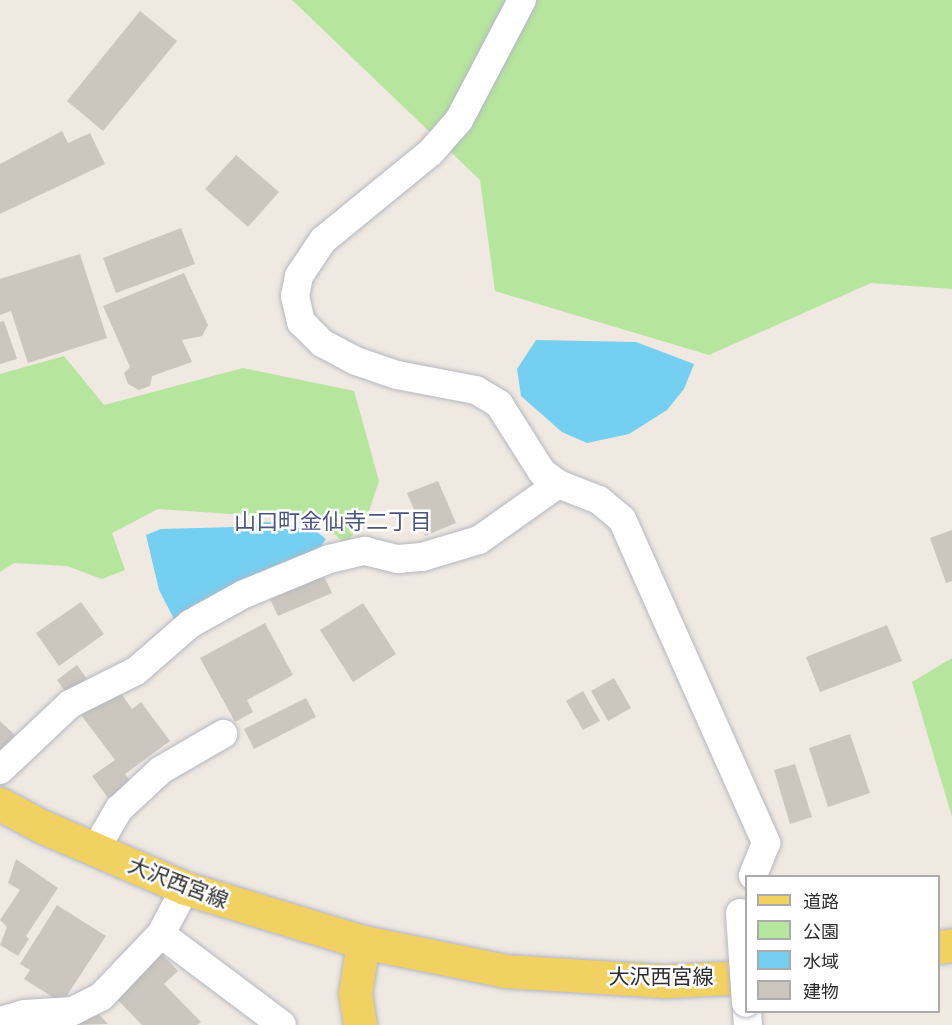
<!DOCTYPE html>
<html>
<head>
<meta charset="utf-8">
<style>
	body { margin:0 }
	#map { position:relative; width:952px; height:1025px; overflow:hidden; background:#efe9e1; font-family:"Fira Sans","Noto Sans JP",sans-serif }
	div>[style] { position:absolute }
	.green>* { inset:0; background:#b6e59e }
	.water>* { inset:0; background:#75cff0 }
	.building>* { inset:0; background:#cbc7bf }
	.roads { filter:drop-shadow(0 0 2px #b4b7c1) drop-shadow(0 0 2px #b4b7c1) }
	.minor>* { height:28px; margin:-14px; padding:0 14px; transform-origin:14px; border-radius:14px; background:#fff }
	.primary>* { height:33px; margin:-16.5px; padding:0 16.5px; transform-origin:16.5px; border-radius:16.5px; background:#f2d163 }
	.bridges { filter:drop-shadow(0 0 2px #b4b7c1) drop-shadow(0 0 2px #b4b7c1) }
	.minor-bridge>* { height:28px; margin:-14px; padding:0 14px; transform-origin:14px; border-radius:14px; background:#fff }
	span { translate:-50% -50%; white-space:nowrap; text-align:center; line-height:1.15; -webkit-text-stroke:5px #fff; paint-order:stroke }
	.street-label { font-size:21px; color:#2e2e2e }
	.neighbourhood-label { font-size:22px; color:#4d5680 }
	.legend { position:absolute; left:745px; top:875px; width:195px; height:138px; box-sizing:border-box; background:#fff; border:2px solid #ababab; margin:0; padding:8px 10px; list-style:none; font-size:18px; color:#2e2e2e }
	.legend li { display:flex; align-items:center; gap:12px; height:30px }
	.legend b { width:30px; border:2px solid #ababab }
</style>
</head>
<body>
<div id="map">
	<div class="green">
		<i style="clip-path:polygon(292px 0,952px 0,952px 289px,871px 283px,709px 355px,495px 291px,480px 180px)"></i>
		<i style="clip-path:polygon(64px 356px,104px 405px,243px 368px,354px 391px,379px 481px,368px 514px,346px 544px,317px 520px,158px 509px,112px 533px,125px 570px,102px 579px,67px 566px,14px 563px,0 572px,0 374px)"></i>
		<i style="clip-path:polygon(952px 658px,952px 817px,912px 682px)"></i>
	</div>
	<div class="water">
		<i style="clip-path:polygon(536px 340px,636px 342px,694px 364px,684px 389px,667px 410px,629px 434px,587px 443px,562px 432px,521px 396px,517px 369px)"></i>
		<i style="clip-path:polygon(267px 522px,313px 529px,326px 539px,318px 550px,195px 604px,174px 619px,159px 590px,146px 535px,161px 529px,234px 527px)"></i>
	</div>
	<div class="building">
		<i style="clip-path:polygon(140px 11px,177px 41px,103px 131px,67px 101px)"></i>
		<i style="clip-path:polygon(62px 131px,68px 143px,90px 133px,105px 164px,0 214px,0 164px)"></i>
		<i style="clip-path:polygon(236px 155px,279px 192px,248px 227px,205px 189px)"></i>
		<i style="clip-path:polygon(181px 228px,195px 264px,116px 293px,103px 258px)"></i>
		<i style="clip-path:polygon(80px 254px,107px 338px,28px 363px,11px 311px,0 315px,0 279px)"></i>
		<i style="clip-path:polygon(184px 273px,208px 325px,202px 336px,182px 340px,192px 362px,152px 376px,150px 386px,139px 390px,128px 384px,124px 373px,130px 367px,103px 306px)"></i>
		<i style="clip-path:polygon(4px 321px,17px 359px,0 364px,0 322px)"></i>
		<i style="clip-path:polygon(438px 481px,456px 523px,425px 536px,407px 493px)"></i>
		<i style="clip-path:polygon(952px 530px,952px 581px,946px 583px,930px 538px)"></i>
		<i style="clip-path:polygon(324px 576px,332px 593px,278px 616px,270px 599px)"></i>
		<i style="clip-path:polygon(81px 602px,104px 634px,59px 666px,36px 633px)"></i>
		<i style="clip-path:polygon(363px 603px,396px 654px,353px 682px,320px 630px)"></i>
		<i style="clip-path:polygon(265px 623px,293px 675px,247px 700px,253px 712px,235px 722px,200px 658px)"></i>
		<i style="clip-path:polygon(887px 625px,902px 661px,820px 692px,806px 657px)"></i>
		<i style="clip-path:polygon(77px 665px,87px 679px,67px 694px,57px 680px)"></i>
		<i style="clip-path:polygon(614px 678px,631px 708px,608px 721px,591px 691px)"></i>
		<i style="clip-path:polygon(117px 688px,132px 709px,141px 702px,170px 741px,125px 774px,134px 786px,111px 802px,92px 776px,115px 760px,81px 715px)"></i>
		<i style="clip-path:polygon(583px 691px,600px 721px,583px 730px,566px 701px)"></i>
		<i style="clip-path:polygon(306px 698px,316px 717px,254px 749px,244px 729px)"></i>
		<i style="clip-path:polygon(0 721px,15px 735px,0 752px)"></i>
		<i style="clip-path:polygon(850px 734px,870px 793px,828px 807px,809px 748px)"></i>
		<i style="clip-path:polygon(795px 764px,812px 817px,790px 824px,774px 770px)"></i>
		<i style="clip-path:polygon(16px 859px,58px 888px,26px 936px,29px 939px,18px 956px,0 945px,7px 927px,0 920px,20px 890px,8px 883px)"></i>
		<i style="clip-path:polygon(57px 905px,106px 936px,62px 1003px,24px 979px,30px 970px,20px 964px)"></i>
		<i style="clip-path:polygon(157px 949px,178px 971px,164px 984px,201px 1022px,197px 1025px,142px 1025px,111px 993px)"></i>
		<i style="clip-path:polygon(93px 1008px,108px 1024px,75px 1025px)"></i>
	</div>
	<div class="roads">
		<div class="minor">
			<i style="left:522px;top:0;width:136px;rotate:117.7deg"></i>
			<i style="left:459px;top:120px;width:43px;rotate:131.2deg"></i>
			<i style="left:431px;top:152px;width:139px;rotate:140.8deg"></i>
			<i style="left:323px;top:240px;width:43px;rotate:123.7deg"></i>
			<i style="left:299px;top:276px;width:20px;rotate:101deg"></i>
			<i style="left:295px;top:296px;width:27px;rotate:77deg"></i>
			<i style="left:301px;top:322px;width:30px;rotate:45deg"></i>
			<i style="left:322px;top:343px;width:38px;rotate:28deg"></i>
			<i style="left:356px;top:361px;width:43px;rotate:18.9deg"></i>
			<i style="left:397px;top:375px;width:80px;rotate:10.8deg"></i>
			<i style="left:476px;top:390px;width:27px;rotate:31deg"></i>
			<i style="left:499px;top:404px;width:80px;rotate:57.7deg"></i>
			<i style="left:542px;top:472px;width:20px;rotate:37deg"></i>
			<i style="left:558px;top:484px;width:44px;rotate:21.3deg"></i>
			<i style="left:599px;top:500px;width:30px;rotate:40deg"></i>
			<i style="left:622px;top:519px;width:355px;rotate:66deg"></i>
			<i style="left:766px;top:843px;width:35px;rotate:112deg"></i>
			<i style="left:0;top:770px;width:96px;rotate:-43.3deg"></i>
			<i style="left:70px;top:704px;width:74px;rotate:-26.6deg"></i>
			<i style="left:136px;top:671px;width:72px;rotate:-41deg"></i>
			<i style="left:190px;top:624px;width:62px;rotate:-29.1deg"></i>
			<i style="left:244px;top:594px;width:92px;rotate:-22.4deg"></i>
			<i style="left:329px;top:559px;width:37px;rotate:-13deg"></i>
			<i style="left:365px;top:551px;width:34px;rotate:14deg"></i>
			<i style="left:398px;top:559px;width:24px;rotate:-5deg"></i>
			<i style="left:422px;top:557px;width:59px;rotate:-16.6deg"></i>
			<i style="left:479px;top:540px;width:97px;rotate:-35.3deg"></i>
			<i style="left:95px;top:850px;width:48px;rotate:-59.7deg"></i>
			<i style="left:119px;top:809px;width:57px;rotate:-42.9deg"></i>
			<i style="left:161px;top:770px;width:72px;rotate:-30.1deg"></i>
			<i style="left:161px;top:934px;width:151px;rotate:36.9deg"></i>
			<i style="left:747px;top:1012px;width:13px;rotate:86deg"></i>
			<i style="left:0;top:1021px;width:25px;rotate:-16deg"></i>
			<i style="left:24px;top:1014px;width:49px;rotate:-3.5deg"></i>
			<i style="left:73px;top:1011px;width:31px;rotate:-27deg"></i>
			<i style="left:101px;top:997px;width:87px;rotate:-46.4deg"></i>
			<i style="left:161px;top:934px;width:52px;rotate:-62.4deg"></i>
		</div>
		<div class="primary">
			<i style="left:0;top:804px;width:47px;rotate:28.2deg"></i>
			<i style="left:41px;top:826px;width:157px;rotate:23.3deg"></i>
			<i style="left:185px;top:888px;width:186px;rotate:16.9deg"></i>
			<i style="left:363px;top:942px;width:145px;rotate:11.5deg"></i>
			<i style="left:505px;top:971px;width:161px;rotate:3.6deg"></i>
			<i style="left:666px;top:981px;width:80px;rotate:-2.9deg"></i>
			<i style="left:938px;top:947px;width:14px;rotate:-8deg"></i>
			<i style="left:360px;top:1025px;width:31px;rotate:-99deg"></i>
			<i style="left:355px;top:994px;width:53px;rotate:-81.3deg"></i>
		</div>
	</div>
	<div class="bridges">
		<div class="minor-bridge">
			<i style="left:740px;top:913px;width:90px;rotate:86.2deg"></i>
		</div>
	</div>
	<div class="street-label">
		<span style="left:178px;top:883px;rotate:21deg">大沢西宮線</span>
		<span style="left:661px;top:977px">大沢西宮線</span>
	</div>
	<div class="neighbourhood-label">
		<span style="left:333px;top:522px">山口町金仙寺二丁目</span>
	</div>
	<ul class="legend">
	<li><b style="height:8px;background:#f2d163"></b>道路</li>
	<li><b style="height:16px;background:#b6e59e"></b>公園</li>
	<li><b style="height:16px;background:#75cff0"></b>水域</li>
	<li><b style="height:16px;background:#cbc7bf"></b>建物</li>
	</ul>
</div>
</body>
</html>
